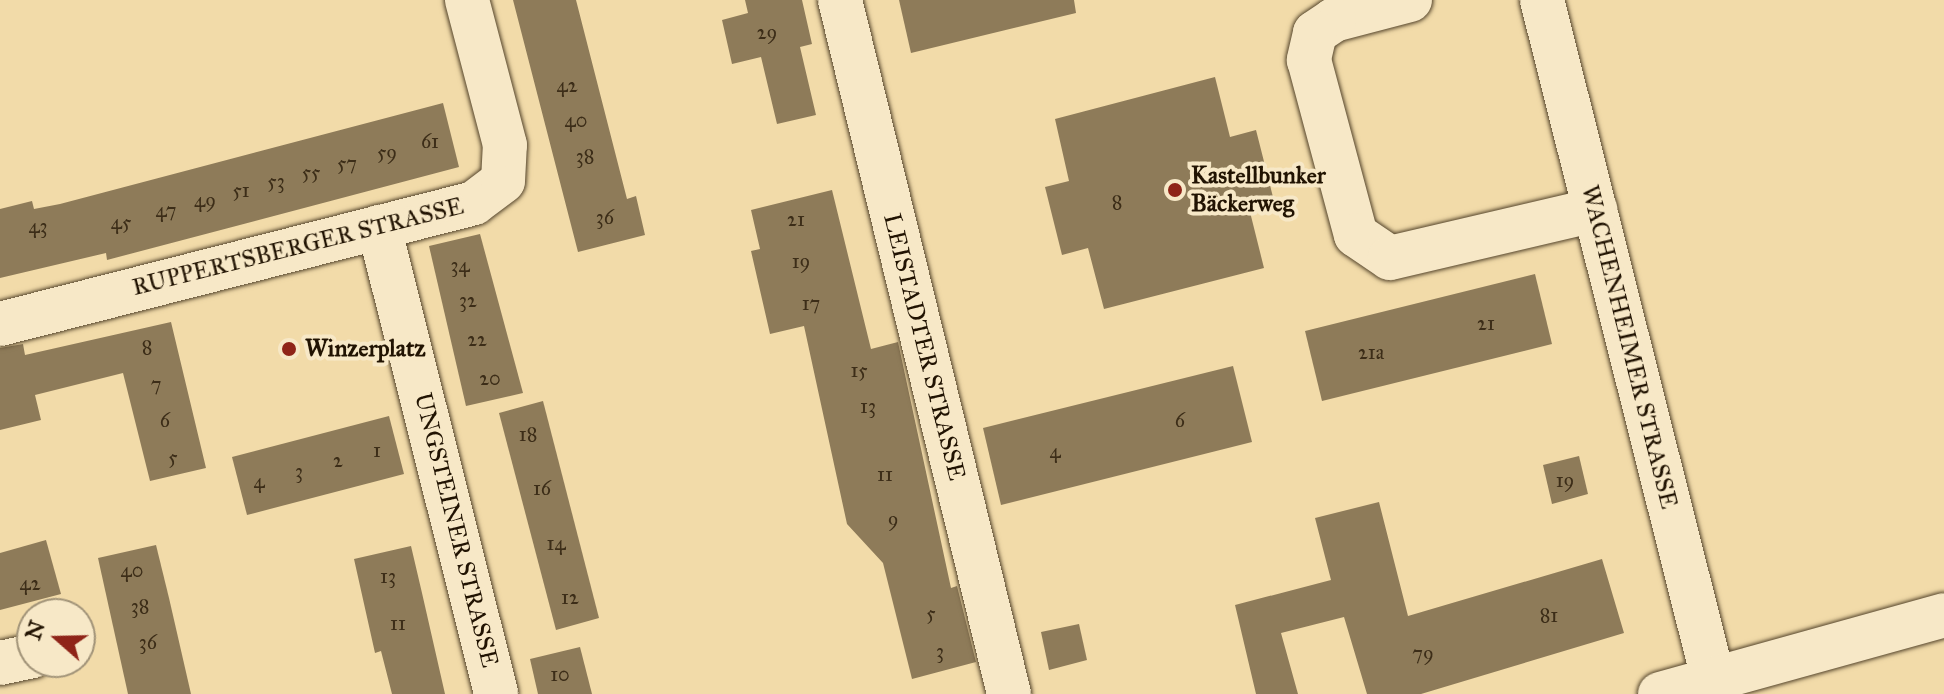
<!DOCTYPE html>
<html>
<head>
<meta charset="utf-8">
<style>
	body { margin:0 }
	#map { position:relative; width:1944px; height:694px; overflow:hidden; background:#f2dba9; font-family:"IM FELL Great Primer",serif }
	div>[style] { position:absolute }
	.building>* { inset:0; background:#8e7b59 }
	.roads { filter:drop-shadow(0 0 2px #55452c) drop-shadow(0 0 2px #55452c) }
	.minor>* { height:44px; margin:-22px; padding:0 22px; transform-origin:22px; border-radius:22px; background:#f7e8c7 }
	.dots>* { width:22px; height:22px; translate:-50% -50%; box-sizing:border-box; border:4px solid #f7e8c7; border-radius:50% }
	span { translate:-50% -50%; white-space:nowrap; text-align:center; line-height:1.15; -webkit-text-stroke:8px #f7e8c7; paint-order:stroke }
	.number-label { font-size:20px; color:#3c2d18 }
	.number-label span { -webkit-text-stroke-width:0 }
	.poi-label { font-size:24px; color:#211302; font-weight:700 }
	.left { translate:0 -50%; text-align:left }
	.street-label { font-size:24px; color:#211302 }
	.north { position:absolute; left:16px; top:598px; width:80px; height:80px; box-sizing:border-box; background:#f7e8c7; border:2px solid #a19378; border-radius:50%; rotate:290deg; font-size:22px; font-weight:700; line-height:32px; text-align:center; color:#211302 }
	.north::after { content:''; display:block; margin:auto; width:28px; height:36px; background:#8f2418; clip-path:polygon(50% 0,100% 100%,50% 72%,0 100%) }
</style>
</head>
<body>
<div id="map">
	<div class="building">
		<i style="clip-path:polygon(513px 0,576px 0,627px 199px,636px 196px,645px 235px,578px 252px)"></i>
		<i style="clip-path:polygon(745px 0,802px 0,812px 44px,800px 47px,816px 115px,777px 124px,761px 57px,732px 64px,722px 20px,748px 13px)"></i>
		<i style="clip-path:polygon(899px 0,1074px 0,1076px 13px,911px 53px)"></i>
		<i style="clip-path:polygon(1215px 77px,1230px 137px,1256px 130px,1274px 201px,1249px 208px,1264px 268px,1104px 309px,1088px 248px,1062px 255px,1045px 187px,1069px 181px,1055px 119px)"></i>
		<i style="clip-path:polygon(443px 103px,459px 167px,107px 260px,106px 253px,0 278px,0 209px,32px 201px,34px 209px,60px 204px)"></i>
		<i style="clip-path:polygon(832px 190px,871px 349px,898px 342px,951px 588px,957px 586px,976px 662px,912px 679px,883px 563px,847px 524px,804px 326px,770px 334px,751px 251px,760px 249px,751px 210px)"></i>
		<i style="clip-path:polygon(480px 234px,523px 393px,466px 406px,429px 246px)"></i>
		<i style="clip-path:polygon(1535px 274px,1552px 344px,1322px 401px,1305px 331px)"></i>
		<i style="clip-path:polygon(171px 322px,206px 468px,150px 481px,123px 373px,35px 395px,41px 420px,0 430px,0 348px,23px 344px,25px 355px)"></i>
		<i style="clip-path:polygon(1233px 366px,1252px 442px,1001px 505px,983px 428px)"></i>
		<i style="clip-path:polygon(543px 401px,599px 618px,556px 630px,499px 413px)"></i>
		<i style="clip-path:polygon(389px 416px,404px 474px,247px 515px,232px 457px)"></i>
		<i style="clip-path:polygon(1579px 456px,1588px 494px,1552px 504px,1543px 465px)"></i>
		<i style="clip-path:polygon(1379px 502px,1408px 616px,1602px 559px,1624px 633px,1421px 694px,1367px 694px,1344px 617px,1281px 633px,1298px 694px,1256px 694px,1235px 605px,1331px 580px,1315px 518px)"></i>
		<i style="clip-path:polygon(46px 540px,61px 594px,0 610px,0 553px)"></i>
		<i style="clip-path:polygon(156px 545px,169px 598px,191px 694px,128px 694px,98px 558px)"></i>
		<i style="clip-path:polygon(411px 546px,422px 593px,445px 694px,392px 694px,381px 651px,375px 653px,354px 559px)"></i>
		<i style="clip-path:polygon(1079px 624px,1087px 660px,1049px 670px,1041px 632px)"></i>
		<i style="clip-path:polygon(580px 647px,592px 694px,538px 694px,530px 659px)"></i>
	</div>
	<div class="roads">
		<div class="minor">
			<i style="left:840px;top:0;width:714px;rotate:76.31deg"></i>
			<i style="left:1410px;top:0;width:79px;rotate:165.3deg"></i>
			<i style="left:1334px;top:20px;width:23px;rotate:146deg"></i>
			<i style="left:1315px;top:33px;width:28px;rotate:103deg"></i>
			<i style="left:1309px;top:60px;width:181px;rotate:75deg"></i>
			<i style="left:1356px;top:235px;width:41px;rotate:34.1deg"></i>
			<i style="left:1390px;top:258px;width:211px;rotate:-13.2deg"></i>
			<i style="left:1542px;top:0;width:716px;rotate:75.85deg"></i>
			<i style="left:379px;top:227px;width:481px;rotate:75.9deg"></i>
			<i style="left:0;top:324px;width:489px;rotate:-14.3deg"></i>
			<i style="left:474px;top:203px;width:36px;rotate:-37deg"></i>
			<i style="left:503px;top:181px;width:36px;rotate:-87deg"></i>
			<i style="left:505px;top:145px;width:150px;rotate:-104.7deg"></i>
			<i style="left:0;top:663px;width:33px;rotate:-12deg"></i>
			<i style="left:1660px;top:694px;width:295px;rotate:-15.5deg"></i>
		</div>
	</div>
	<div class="dots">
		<i style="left:1175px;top:190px;background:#8f2418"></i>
		<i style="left:289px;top:349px;background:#8f2418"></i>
	</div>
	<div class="number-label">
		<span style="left:767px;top:32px">29</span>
		<span style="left:567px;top:85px">42</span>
		<span style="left:576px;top:120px">40</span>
		<span style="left:430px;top:141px">61</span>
		<span style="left:387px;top:152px">59</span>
		<span style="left:585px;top:156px">38</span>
		<span style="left:347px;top:163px">57</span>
		<span style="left:311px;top:172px">55</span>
		<span style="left:276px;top:181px">53</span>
		<span style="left:241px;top:190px">51</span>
		<span style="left:205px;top:200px">49</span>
		<span style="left:1117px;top:202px">8</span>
		<span style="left:166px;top:210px">47</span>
		<span style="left:605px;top:217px">36</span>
		<span style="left:796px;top:219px">21</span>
		<span style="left:121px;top:222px">45</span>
		<span style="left:38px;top:226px">43</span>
		<span style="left:801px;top:261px">19</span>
		<span style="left:460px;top:265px">34</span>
		<span style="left:468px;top:300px">32</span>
		<span style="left:811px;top:303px">17</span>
		<span style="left:1486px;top:323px">21</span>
		<span style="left:477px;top:339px">22</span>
		<span style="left:147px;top:347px">8</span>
		<span style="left:1371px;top:352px">21a</span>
		<span style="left:859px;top:370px">15</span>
		<span style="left:490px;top:378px">20</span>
		<span style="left:156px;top:384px">7</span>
		<span style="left:868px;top:406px">13</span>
		<span style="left:165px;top:420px">6</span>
		<span style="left:1180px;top:420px">6</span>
		<span style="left:528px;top:434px">18</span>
		<span style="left:377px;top:450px">1</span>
		<span style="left:1055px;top:451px">4</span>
		<span style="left:173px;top:457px">5</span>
		<span style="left:338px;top:460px">2</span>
		<span style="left:299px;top:471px">3</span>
		<span style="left:885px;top:474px">11</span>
		<span style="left:1565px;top:480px">19</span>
		<span style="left:259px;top:481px">4</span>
		<span style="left:542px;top:488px">16</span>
		<span style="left:893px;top:519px">9</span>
		<span style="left:556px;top:543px">14</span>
		<span style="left:132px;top:570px">40</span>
		<span style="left:388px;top:576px">13</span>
		<span style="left:30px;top:583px">42</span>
		<span style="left:570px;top:597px">12</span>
		<span style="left:140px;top:606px">38</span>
		<span style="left:931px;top:613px">5</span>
		<span style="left:1549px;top:615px">81</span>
		<span style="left:398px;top:623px">11</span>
		<span style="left:148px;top:642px">36</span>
		<span style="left:940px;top:651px">3</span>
		<span style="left:1423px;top:653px">79</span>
		<span style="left:560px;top:674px">10</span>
	</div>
	<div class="poi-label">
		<span class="left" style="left:1191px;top:190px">Kastellbunker<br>Bäckerweg</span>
		<span class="left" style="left:305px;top:349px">Winzerplatz</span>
	</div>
	<div class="street-label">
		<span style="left:298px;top:247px;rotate:-14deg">RUPPERTSBERGER STRASSE</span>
		<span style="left:924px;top:347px;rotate:76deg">LEISTADTER STRASSE</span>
		<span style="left:1629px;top:347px;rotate:76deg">WACHENHEIMER STRASSE</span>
		<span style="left:456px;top:530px;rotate:76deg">UNGSTEINER STRASSE</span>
	</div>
	<div class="north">N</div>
</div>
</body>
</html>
